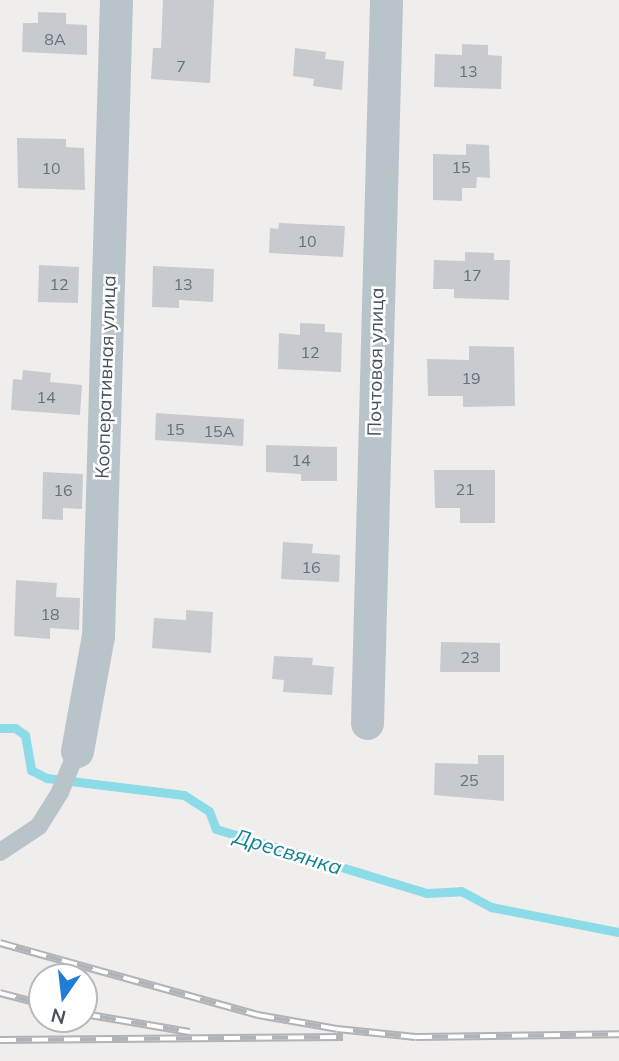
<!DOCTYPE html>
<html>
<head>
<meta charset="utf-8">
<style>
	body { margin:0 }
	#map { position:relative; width:619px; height:1061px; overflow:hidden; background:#f0eded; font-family:Mulish,sans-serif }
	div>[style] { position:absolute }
	.stream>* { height:9px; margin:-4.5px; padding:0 4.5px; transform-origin:4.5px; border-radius:4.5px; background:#8cdbe8 }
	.building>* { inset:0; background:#c7cbd0 }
	.service>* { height:18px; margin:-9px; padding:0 9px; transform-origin:9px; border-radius:9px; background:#b9c3ca }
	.minor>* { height:33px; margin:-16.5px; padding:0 16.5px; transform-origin:16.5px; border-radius:16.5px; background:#b9c3ca }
	.rail>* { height:8px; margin-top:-4px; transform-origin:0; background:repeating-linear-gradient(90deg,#fff 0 16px,#b0b3b7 0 32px); box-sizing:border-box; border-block:2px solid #b0b3b7 }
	span { translate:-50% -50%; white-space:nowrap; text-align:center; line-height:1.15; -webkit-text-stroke:5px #fff; paint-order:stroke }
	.number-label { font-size:16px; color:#667078 }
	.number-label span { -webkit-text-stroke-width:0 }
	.street-label { font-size:19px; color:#46525a }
	.water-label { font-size:21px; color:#128193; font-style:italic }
	.north { position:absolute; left:28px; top:963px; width:70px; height:70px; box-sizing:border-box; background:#fff; border:2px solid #b5babd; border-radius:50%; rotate:194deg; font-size:19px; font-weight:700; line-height:28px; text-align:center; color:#46525a }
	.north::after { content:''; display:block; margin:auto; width:24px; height:32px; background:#207dd7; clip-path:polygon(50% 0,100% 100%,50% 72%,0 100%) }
</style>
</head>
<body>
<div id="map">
	<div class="stream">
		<i style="left:0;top:728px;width:15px"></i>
		<i style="left:15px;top:728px;width:12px;rotate:35deg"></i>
		<i style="left:25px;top:735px;width:36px;rotate:80deg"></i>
		<i style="left:31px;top:770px;width:18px;rotate:27deg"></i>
		<i style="left:47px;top:778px;width:138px;rotate:7.1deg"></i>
		<i style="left:184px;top:795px;width:30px;rotate:33deg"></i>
		<i style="left:209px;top:811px;width:19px;rotate:69deg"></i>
		<i style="left:216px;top:829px;width:220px;rotate:16.9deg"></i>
		<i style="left:427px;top:893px;width:34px;rotate:-3deg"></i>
		<i style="left:461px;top:891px;width:34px;rotate:28deg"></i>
		<i style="left:491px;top:907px;width:130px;rotate:11.1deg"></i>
	</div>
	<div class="building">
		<i style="clip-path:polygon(163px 0,214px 0,210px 83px,151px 79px,153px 48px,161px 48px)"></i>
		<i style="clip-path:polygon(38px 12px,66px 13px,66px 24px,87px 25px,87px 55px,22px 52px,23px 23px,38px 23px)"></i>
		<i style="clip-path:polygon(462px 44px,488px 45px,488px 55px,502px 56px,501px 89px,434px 87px,435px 54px,462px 55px)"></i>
		<i style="clip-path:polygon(295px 48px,326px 52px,325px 59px,344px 61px,342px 90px,313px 86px,314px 79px,293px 76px)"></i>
		<i style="clip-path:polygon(17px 138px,66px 139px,66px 147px,84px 148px,85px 190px,18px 188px)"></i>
		<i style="clip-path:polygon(466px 144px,489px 145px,490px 178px,477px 177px,476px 188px,462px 188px,462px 201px,433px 200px,433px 154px,466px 155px)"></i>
		<i style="clip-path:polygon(279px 223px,345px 226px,343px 257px,269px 253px,270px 228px,278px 229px)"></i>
		<i style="clip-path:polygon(465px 252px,494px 253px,494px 260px,510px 260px,509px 300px,454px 298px,454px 289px,433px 289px,434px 260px,465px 261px)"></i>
		<i style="clip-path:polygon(39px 265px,79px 267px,78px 303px,38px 302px)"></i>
		<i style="clip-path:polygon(153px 266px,214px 269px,213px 302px,179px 300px,179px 308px,152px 307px)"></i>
		<i style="clip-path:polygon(300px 323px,325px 324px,325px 332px,342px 333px,341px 372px,278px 369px,279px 333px,300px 335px)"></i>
		<i style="clip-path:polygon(469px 346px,514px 347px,515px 406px,463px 407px,463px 396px,428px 396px,427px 359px,469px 360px)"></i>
		<i style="clip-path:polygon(23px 370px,51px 373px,50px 382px,82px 385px,80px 415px,11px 410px,13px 379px,22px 380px)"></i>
		<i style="clip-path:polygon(156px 413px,244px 419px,243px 446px,155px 440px)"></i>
		<i style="clip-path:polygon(266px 445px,337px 447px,337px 481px,301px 481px,301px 474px,266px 472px)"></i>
		<i style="clip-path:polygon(434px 470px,495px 470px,495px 523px,460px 523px,460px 508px,435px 508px)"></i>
		<i style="clip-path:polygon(43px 472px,83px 474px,82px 509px,63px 508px,63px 520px,42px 519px)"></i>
		<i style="clip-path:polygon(283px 542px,313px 544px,312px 553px,340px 555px,339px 582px,281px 579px)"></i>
		<i style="clip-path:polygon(16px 580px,57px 583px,56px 597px,80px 598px,79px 630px,50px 628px,50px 639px,14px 636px)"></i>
		<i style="clip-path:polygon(186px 610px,213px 612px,211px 653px,152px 648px,154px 618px,186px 620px)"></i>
		<i style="clip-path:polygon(441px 642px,500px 643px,500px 672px,440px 672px)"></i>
		<i style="clip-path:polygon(274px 656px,313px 658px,312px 665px,334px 667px,332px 695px,283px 692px,284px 680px,272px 679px)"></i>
		<i style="clip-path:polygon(478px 755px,504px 755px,504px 801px,434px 795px,435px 763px,478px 764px)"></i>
	</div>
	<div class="service">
		<i style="left:0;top:852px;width:47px;rotate:-33.7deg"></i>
		<i style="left:39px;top:826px;width:40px;rotate:-58deg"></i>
		<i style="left:60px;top:792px;width:44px;rotate:-67.5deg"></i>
	</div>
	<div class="minor">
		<i style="left:367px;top:723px;width:723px;rotate:-88.49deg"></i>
		<i style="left:77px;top:751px;width:117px;rotate:-79.7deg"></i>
		<i style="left:98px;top:636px;width:636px;rotate:-88.38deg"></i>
	</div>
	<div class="rail">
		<i style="left:0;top:943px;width:268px;rotate:15.6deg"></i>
		<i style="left:258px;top:1015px;width:80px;rotate:10deg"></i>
		<i style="left:337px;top:1029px;width:79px;rotate:5.8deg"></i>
		<i style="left:416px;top:1037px;width:203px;rotate:-0.8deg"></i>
		<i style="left:0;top:993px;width:43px;rotate:14.7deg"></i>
		<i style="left:84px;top:1014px;width:107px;rotate:9.7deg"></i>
		<i style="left:0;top:1040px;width:343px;rotate:-0.5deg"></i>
	</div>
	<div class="number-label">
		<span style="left:55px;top:39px">8А</span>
		<span style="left:181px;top:66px">7</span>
		<span style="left:468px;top:71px">13</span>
		<span style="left:461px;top:167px">15</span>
		<span style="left:51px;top:168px">10</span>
		<span style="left:307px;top:241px">10</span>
		<span style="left:472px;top:275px">17</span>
		<span style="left:59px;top:284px">12</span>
		<span style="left:183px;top:284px">13</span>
		<span style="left:310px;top:352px">12</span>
		<span style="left:471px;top:378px">19</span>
		<span style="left:46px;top:397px">14</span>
		<span style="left:175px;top:429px">15</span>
		<span style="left:219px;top:431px">15А</span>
		<span style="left:301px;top:460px">14</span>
		<span style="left:465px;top:489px">21</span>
		<span style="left:63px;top:490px">16</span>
		<span style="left:311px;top:567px">16</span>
		<span style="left:50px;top:614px">18</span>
		<span style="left:470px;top:657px">23</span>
		<span style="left:469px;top:780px">25</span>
	</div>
	<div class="street-label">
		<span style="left:376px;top:362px;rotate:-89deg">Почтовая улица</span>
		<span style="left:106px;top:377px;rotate:-88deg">Кооперативная улица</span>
	</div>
	<div class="water-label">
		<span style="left:288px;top:851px;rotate:17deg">Дресвянка</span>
	</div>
	<div class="north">N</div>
</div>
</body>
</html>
